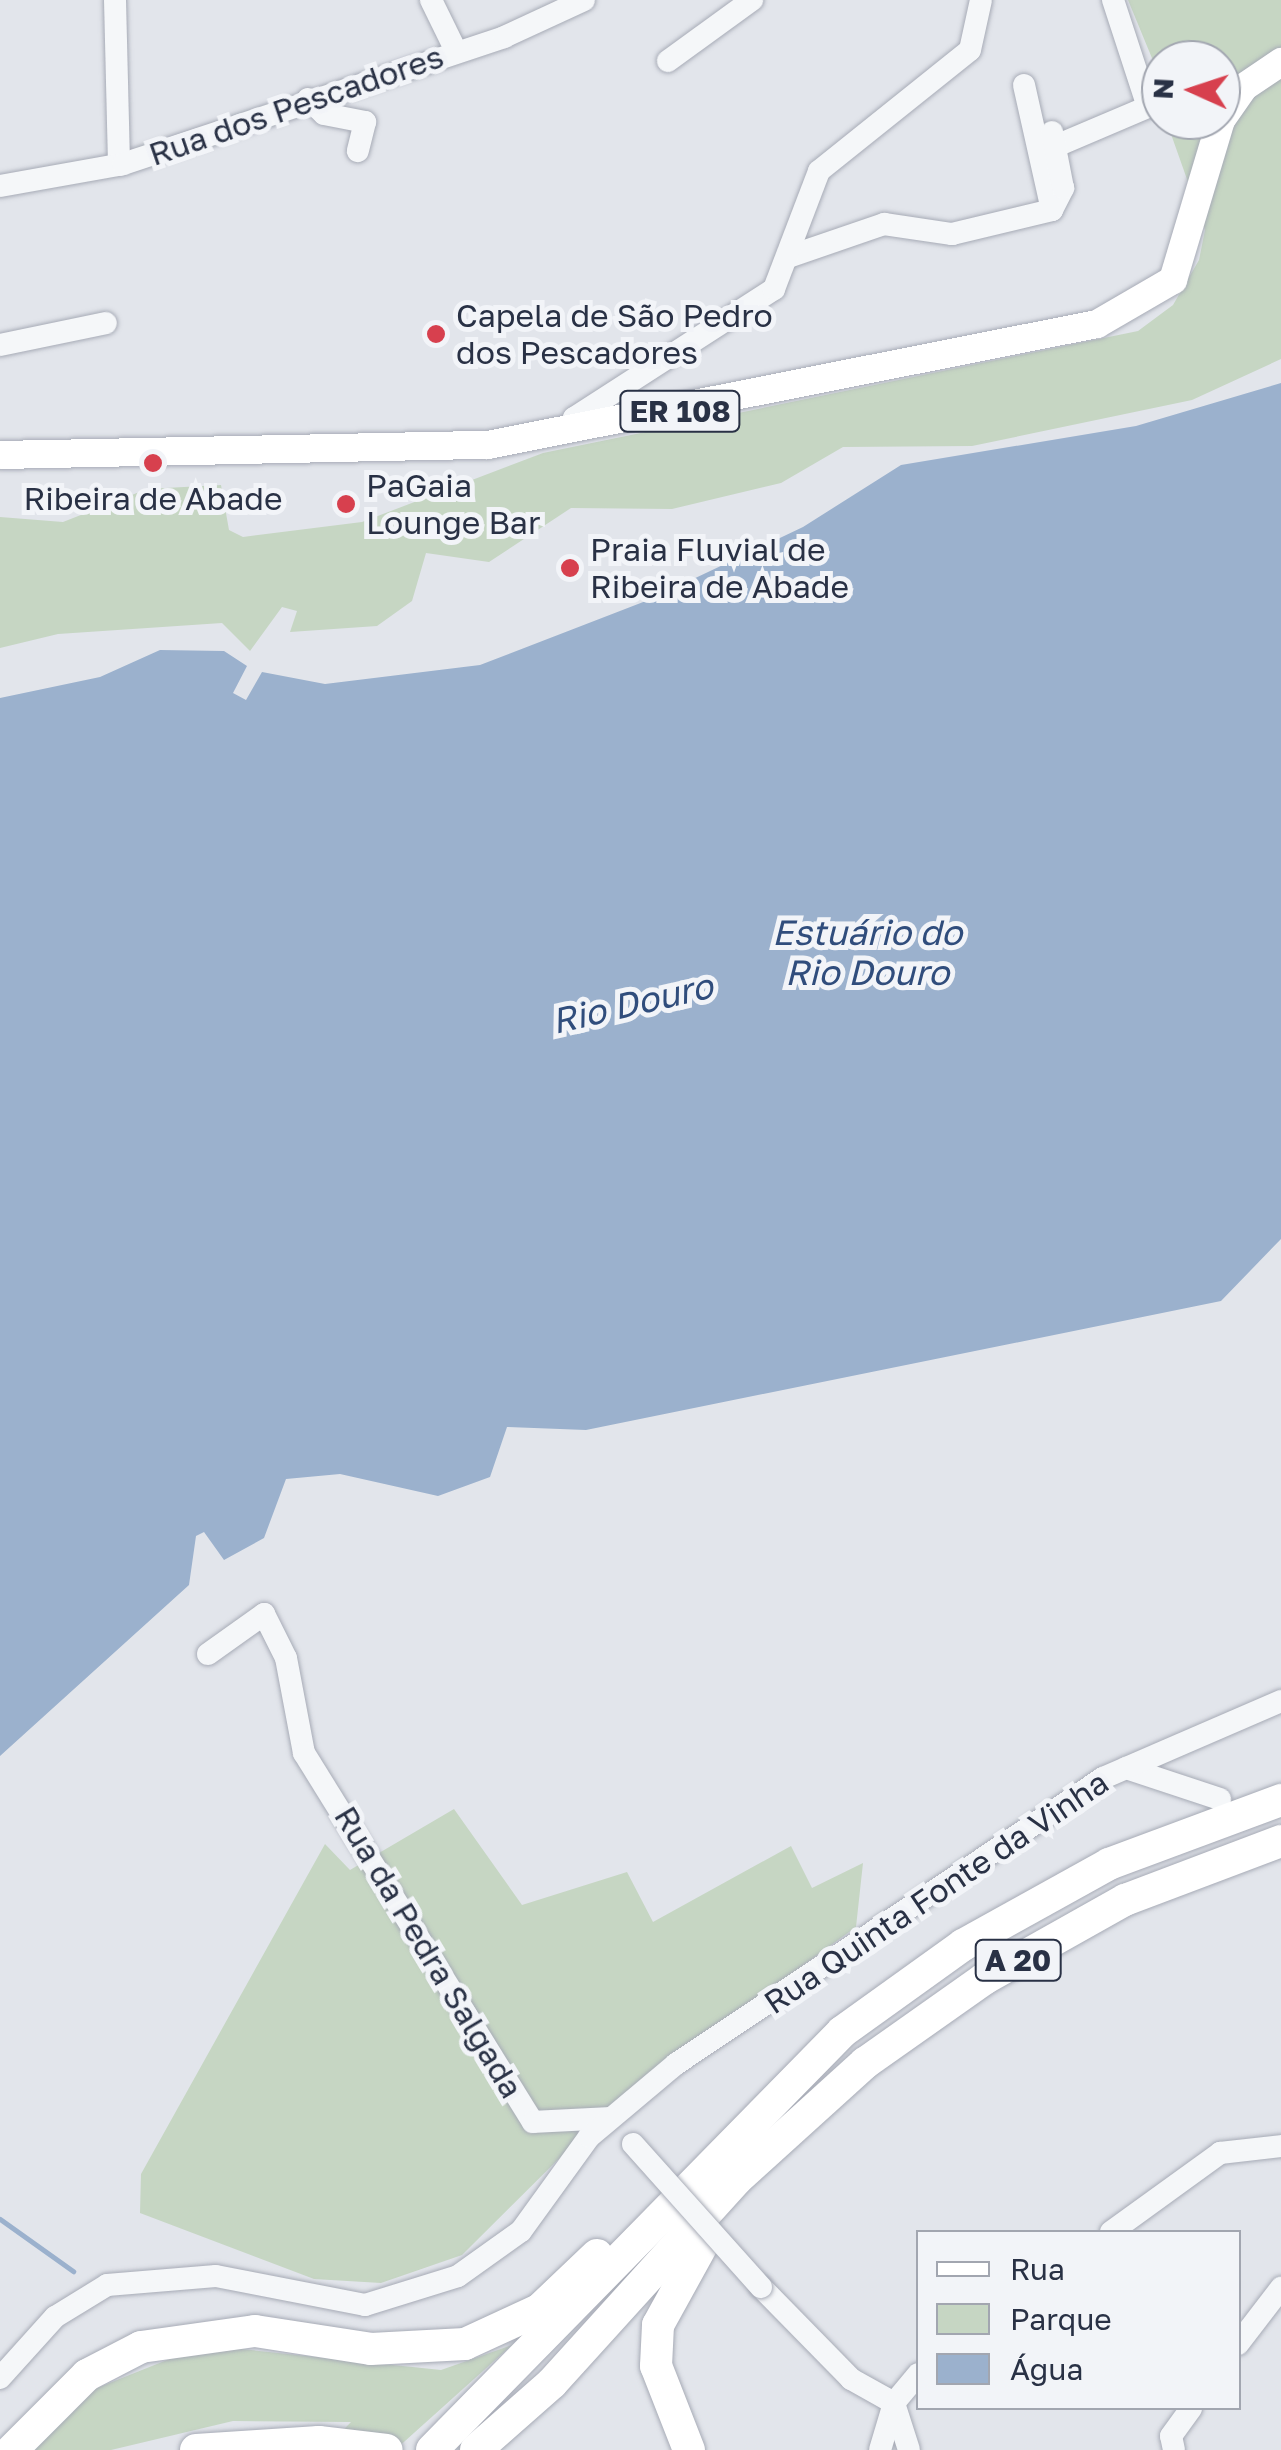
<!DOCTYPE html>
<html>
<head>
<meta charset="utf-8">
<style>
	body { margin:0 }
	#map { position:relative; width:1281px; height:2450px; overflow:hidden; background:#e2e5eb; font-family:"Golos Text",sans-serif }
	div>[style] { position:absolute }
	.green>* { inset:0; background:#c6d6c3 }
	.water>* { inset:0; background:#9bb1cd }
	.stream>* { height:5px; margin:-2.5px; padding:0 2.5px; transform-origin:2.5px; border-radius:2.5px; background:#9bb1cd }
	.roads { filter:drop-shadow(0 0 2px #a7abb6) drop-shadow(0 0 2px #a7abb6) }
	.minor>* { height:22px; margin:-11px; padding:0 11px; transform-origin:11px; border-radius:11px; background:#f5f7f9 }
	.major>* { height:28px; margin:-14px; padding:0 14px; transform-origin:14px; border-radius:14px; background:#fff }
	.highway>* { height:32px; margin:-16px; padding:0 16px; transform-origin:16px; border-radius:16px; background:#fff }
	.bridges { filter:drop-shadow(0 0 2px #a7abb6) drop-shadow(0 0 2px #a7abb6) }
	.minor-bridge>* { height:22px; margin:-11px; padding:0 11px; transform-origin:11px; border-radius:11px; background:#f5f7f9 }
	.dots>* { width:28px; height:28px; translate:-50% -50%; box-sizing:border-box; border:5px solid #f2f4f8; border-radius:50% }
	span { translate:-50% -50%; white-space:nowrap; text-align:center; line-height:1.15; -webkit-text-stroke:10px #f2f4f8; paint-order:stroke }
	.shield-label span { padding:2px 8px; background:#f2f4f8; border:2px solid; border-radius:8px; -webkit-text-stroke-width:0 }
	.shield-label { font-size:30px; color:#293145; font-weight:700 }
	.street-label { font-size:32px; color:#293145 }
	.poi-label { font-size:32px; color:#293145 }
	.left { translate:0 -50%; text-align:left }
	.water-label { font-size:35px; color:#304d7c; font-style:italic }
	.legend { position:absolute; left:916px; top:2230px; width:325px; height:180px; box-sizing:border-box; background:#f2f4f8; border:2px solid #a2a6b0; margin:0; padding:12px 18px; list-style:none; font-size:30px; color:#293145 }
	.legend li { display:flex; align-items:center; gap:20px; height:50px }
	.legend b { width:50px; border:2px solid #a2a6b0 }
	.north { position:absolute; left:1141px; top:40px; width:100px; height:100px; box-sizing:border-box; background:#f2f4f8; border:2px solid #a2a6b0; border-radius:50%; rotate:273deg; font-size:28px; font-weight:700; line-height:40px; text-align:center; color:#293145 }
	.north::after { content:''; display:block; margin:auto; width:35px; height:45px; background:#d7404e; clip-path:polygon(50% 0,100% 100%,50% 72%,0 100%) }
</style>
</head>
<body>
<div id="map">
	<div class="green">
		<i style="clip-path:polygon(1128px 0,1281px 0,1281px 359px,1192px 400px,972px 446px,843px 447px,781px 483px,672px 509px,571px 508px,489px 562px,426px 553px,412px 601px,377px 626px,290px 632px,297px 611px,282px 607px,250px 651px,222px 623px,58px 634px,0 648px,0 517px,63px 522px,147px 489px,221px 485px,229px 530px,243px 537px,362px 522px,543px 453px,1138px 331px,1173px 305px,1199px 260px,1205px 230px,1166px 120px,1221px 120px,1221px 60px,1161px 60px,1161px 80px)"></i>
		<i style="clip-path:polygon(454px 1809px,522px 1905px,627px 1872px,653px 1922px,791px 1846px,812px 1888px,863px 1863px,856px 1927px,618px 2100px,462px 2255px,381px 2283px,314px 2279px,140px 2213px,141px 2174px,325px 1844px,350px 1870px)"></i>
		<i style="clip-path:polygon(512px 2345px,395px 2450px,324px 2450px,351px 2422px,233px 2421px,111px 2450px,32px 2450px,82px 2394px,177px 2356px,231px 2348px,441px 2370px)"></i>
	</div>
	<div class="water">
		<i style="clip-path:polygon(1281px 383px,1281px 1239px,1221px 1301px,586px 1430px,507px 1427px,490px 1477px,438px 1496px,340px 1474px,286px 1479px,264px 1538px,224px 1560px,204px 1532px,196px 1536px,189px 1585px,0 1756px,0 698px,100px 677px,160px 650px,224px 651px,247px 666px,233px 693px,246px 700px,262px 672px,325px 684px,480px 665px,651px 599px,803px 527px,901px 465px,1136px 426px)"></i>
	</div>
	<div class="stream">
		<i style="left:0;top:2219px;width:90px;rotate:35.5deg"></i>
	</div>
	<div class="roads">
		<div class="minor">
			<i style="left:115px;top:0;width:165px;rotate:88.6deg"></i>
			<i style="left:431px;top:0;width:57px;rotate:63.9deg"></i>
			<i style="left:668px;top:61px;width:104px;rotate:-36deg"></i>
			<i style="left:1024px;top:85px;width:128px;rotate:77.4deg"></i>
			<i style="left:308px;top:99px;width:22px;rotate:43deg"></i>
			<i style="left:324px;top:114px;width:42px;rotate:11deg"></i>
			<i style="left:365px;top:122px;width:30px;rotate:104deg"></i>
			<i style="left:1056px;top:146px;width:100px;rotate:-23deg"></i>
			<i style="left:1148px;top:107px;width:113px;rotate:-108.1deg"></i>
			<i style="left:0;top:186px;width:125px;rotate:-10.1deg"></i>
			<i style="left:123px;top:164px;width:402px;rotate:-18.4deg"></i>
			<i style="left:504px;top:37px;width:88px;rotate:-24.8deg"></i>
			<i style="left:788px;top:257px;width:102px;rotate:-19deg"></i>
			<i style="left:884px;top:224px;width:69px;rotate:8.4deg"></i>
			<i style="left:952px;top:234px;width:103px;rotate:-13.5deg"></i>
			<i style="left:1052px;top:210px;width:25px;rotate:-63deg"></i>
			<i style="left:1063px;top:188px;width:57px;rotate:-101.1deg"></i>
			<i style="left:0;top:345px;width:108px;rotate:-11.7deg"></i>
			<i style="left:574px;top:429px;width:11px;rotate:-90deg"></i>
			<i style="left:574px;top:418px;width:238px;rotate:-32.8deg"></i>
			<i style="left:774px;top:289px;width:126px;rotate:-69.1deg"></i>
			<i style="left:819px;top:171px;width:193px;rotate:-38.7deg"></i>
			<i style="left:970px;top:50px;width:51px;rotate:-77.6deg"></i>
			<i style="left:208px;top:1654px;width:69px;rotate:-35.5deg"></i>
			<i style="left:264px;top:1614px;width:49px;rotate:63.4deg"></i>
			<i style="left:286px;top:1658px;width:97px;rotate:79.3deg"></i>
			<i style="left:304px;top:1753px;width:434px;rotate:58.2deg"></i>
			<i style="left:533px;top:2122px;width:77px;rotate:-3deg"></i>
			<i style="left:1126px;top:1768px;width:99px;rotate:18.3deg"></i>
			<i style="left:1111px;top:2232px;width:135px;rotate:-35.9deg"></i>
			<i style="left:1220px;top:2153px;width:61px;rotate:-6.5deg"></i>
			<i style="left:761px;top:2287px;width:129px;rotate:45.6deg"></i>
			<i style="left:851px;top:2379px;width:49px;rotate:29.2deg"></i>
			<i style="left:1238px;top:2344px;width:71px;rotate:-52.5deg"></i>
			<i style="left:0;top:2378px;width:82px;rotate:-48deg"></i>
			<i style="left:55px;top:2317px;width:61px;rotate:-31.6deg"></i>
			<i style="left:107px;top:2285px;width:109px;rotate:-4.7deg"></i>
			<i style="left:216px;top:2276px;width:152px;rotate:11deg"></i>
			<i style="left:365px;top:2305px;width:97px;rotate:-17.3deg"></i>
			<i style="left:458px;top:2276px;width:77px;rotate:-35.5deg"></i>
			<i style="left:521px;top:2231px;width:116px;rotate:-54.1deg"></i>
			<i style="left:589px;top:2137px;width:114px;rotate:-40deg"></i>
			<i style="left:676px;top:2064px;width:514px;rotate:-33.81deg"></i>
			<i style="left:1103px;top:1778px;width:194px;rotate:-23.4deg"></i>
			<i style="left:894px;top:2403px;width:49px;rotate:72.3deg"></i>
			<i style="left:880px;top:2450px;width:49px;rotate:-73.4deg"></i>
			<i style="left:894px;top:2403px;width:38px;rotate:-50deg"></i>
			<i style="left:1174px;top:2450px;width:14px;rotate:-102deg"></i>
			<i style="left:1171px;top:2436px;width:34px;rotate:-54deg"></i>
		</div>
		<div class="major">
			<i style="left:1221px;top:120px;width:40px;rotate:-55.1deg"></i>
			<i style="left:1244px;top:87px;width:45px;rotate:-34deg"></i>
			<i style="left:0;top:455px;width:488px;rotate:-1.2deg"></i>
			<i style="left:488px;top:445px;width:621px;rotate:-11.24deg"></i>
			<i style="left:1097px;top:324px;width:88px;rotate:-30.1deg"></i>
			<i style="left:1173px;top:280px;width:167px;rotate:-73.3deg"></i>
		</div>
		<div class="highway">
			<i style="left:12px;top:2450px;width:106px;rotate:-45deg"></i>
			<i style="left:87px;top:2375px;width:61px;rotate:-27.4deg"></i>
			<i style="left:141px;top:2347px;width:115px;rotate:-8deg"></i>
			<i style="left:255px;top:2331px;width:117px;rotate:8.8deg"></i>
			<i style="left:371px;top:2349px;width:94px;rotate:-3deg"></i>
			<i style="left:465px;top:2344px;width:81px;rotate:-24.7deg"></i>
			<i style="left:539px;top:2310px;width:80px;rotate:-43.5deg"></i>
			<i style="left:196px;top:2450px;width:123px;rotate:-3.7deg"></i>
			<i style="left:319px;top:2442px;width:68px;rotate:6.7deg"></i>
			<i style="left:432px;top:2450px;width:586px;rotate:-45.55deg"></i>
			<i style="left:842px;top:2032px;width:149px;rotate:-35.7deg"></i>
			<i style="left:963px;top:1945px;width:167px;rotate:-29deg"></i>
			<i style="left:1109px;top:1864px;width:184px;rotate:-20.4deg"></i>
			<i style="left:476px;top:2450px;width:101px;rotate:-41.4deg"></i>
			<i style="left:552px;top:2383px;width:275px;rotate:-47.8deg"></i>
			<i style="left:737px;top:2179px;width:173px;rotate:-42.2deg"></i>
			<i style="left:865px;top:2063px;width:146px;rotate:-35.2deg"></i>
			<i style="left:984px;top:1979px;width:162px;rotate:-29.3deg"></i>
			<i style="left:1125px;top:1900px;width:167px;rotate:-20.7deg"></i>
			<i style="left:689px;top:2450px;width:90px;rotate:-111.4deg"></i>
			<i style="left:656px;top:2366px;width:41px;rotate:-87.2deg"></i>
			<i style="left:658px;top:2325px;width:97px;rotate:-61.1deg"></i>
		</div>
	</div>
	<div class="bridges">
		<div class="minor-bridge">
			<i style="left:633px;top:2144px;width:192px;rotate:48.2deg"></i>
		</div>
	</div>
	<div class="dots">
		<i style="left:436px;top:334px;background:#d7404e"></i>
		<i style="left:153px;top:463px;background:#d7404e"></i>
		<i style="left:346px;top:504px;background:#d7404e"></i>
		<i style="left:570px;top:568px;background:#d7404e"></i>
	</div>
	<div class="shield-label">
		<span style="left:680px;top:411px">ER 108</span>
		<span style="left:1018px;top:1960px">A 20</span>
	</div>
	<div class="street-label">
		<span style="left:296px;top:105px;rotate:-19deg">Rua dos Pescadores</span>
		<span style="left:936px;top:1892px;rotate:-34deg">Rua Quinta Fonte da Vinha</span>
		<span style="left:429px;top:1952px;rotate:59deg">Rua da Pedra Salgada</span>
	</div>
	<div class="poi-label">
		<span class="left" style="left:456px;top:334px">Capela de São Pedro<br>dos Pescadores</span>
		<span class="left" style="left:366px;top:504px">PaGaia<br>Lounge Bar</span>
		<span style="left:153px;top:498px">Ribeira de Abade</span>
		<span class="left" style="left:590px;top:568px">Praia Fluvial de<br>Ribeira de Abade</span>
	</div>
	<div class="water-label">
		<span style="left:867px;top:952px">Estuário do<br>Rio Douro</span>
		<span style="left:632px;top:1003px;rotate:-13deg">Rio Douro</span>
	</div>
	<ul class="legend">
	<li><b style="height:12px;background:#fff"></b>Rua</li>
	<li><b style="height:28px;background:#c6d6c3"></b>Parque</li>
	<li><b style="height:28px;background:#9bb1cd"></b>Água</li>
	</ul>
	<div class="north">N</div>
</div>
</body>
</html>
